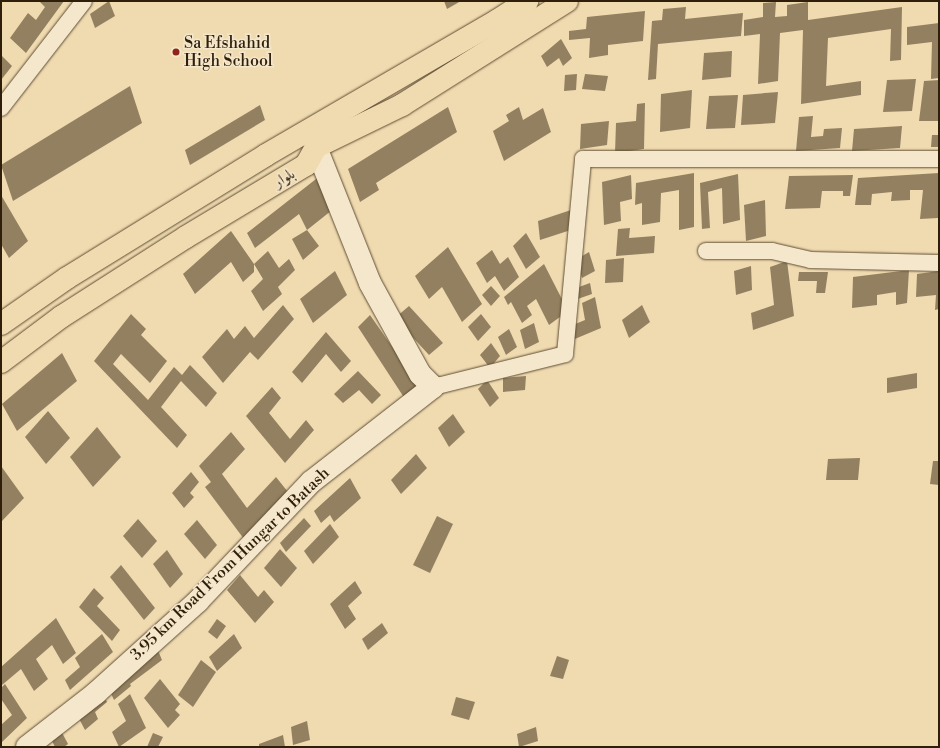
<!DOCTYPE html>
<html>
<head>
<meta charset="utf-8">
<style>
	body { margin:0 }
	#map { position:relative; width:940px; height:748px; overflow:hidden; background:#f0dab0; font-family:"Libre Bodoni",Amiri,serif }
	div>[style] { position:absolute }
	.building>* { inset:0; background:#938060 }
	.roads { filter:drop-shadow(0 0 1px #5e4d34) drop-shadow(0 0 1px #5e4d34) }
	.street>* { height:16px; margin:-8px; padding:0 8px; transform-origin:8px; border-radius:8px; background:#f5e7cc }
	.secondary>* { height:22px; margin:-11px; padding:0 11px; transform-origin:11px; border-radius:11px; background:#f5e7cc }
	.primary>* { height:22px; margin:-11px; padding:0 11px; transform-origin:11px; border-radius:11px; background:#f0dab0 }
	.dots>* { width:11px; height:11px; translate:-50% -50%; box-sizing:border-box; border:2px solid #f5e7cc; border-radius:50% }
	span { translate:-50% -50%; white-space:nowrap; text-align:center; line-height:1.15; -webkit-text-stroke:3px #f5e7cc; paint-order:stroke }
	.poi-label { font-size:16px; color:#2e1e0a }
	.left { translate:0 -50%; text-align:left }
	.street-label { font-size:16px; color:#2e1e0a }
	.frame { position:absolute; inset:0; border:2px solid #2e1e0a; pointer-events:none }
</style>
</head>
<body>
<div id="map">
	<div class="building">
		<i style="clip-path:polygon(39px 1px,64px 1px,26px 53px,10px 38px,28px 13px,36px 20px,45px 7px)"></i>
		<i style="clip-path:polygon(109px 1px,115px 16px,95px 28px,90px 14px)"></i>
		<i style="clip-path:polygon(444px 1px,461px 1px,447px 9px)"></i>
		<i style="clip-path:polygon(776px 2px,775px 17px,787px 16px,787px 5px,808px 2px,808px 20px,902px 7px,901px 60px,890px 61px,891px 29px,828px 38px,826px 86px,861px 81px,861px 95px,801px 104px,803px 30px,780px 33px,778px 81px,758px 84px,760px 34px,744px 36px,744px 20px,763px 17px,763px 3px)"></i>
		<i style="clip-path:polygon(686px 7px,685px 19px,743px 13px,741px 36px,658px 44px,656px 79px,648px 80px,652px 21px,662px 20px,663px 9px)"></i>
		<i style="clip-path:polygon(645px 11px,643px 41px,608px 45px,608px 55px,589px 58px,590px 38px,569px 40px,569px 31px,586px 29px,587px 17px)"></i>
		<i style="clip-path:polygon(939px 23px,939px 78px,931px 79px,932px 42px,907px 45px,907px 27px)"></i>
		<i style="clip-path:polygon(561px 39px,572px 58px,563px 66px,559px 58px,547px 67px,541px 56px)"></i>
		<i style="clip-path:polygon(732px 51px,731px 77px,702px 80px,704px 53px)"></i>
		<i style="clip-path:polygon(1px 55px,12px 66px,1px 80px)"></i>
		<i style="clip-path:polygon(577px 74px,576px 90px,564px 91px,565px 75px)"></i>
		<i style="clip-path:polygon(585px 74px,608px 76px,605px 91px,582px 89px)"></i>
		<i style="clip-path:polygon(916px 79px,912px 111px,883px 112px,887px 80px)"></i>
		<i style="clip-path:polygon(939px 80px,939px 121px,919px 121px,924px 81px)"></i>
		<i style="clip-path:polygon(130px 86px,142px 123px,13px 201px,1px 165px)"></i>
		<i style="clip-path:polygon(692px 90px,690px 128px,660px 132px,661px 94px)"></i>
		<i style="clip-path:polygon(778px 92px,775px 123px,741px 125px,743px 95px)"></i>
		<i style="clip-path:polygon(738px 95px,735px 128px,706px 129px,709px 96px)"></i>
		<i style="clip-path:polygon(645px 103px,644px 149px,615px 153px,616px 123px,636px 121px,637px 104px)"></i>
		<i style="clip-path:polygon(260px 105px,265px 120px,190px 165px,185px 150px)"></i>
		<i style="clip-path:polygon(448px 107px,457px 132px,376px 183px,379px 190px,360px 202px,348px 169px)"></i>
		<i style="clip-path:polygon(519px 107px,523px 120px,543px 108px,551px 132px,504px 161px,493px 131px,509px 121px,506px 115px)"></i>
		<i style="clip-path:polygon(813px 116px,811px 137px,823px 136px,824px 129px,842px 128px,840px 148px,796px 151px,799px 117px)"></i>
		<i style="clip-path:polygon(609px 121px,607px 145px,580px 149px,581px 124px)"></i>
		<i style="clip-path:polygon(902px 126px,900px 148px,852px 151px,854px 129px)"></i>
		<i style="clip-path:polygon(932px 135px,939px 135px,939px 147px,931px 147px)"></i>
		<i style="clip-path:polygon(325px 172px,341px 203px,307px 230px,299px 214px,255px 248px,247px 233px)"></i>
		<i style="clip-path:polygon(694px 173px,694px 227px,679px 230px,679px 190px,661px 193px,660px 222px,642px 225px,642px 203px,635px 205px,636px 183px)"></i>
		<i style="clip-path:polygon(939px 173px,938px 218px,920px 219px,923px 190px,910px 190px,910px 200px,891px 201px,892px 192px,872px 194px,871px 205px,855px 205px,858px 178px)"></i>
		<i style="clip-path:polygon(738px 174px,740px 220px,723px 224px,722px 188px,708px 192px,710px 228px,702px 229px,700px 183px)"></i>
		<i style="clip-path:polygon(631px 175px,632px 199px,620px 202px,621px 221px,604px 225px,602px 182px)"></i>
		<i style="clip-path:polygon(853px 175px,850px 196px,843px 196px,843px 191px,822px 191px,820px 208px,785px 209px,789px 176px)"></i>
		<i style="clip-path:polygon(1px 195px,28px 241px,9px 258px,1px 244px)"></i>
		<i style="clip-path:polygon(765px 200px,766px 236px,746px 241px,744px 205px)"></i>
		<i style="clip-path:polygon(577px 208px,580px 227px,540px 240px,538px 221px)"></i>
		<i style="clip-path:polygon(630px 228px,629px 238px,655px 236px,654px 253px,616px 256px,618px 229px)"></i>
		<i style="clip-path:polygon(307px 230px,319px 246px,303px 260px,292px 239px)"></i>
		<i style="clip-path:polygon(231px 231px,254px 264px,254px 272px,243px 282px,231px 262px,195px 294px,183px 274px)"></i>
		<i style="clip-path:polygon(526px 233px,540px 257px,526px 269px,513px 246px)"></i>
		<i style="clip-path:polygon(448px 247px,482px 304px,462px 322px,442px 287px,429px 299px,415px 276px)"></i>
		<i style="clip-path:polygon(492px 250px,500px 264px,508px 257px,519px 277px,504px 291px,495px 276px,487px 283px,476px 263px)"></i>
		<i style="clip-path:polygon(268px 251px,279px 268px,289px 259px,295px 270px,278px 287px,282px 294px,263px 311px,251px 291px,263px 279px,254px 264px)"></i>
		<i style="clip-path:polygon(589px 252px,595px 271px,582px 278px,579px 269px,567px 265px)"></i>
		<i style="clip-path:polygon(624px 258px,623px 282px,605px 283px,606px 260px)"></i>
		<i style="clip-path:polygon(787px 261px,794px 316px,753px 330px,751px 313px,774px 305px,770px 267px)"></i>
		<i style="clip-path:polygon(544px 264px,568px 311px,549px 325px,536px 299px,527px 306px,532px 315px,522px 323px,511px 302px,508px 305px,504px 297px)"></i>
		<i style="clip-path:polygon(751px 266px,752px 290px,736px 295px,734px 271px)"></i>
		<i style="clip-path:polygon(909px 270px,907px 303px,896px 305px,896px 292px,877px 295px,877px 305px,852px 308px,853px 277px)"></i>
		<i style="clip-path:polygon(335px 271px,347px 295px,313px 323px,300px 299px)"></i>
		<i style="clip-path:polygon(939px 271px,939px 309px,935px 310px,936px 295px,916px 297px,917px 274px)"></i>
		<i style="clip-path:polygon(799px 272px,828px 272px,825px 293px,816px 293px,817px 281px,798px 281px)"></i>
		<i style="clip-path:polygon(590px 283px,592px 294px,569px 302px,568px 291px)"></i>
		<i style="clip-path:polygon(491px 286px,500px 296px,491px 306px,482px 295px)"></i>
		<i style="clip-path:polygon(595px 297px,601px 328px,570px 341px,568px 327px,585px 320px,582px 303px)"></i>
		<i style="clip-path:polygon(283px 305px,294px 319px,258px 360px,250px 352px,223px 383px,202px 357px,227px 329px,234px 339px,245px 326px,254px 338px)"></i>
		<i style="clip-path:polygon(642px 305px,650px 322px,629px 338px,622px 320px)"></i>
		<i style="clip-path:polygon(409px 306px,443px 343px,429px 355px,395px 318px)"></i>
		<i style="clip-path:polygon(131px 314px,146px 329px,141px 335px,167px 361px,150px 383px,121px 354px,113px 364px,148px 400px,174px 367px,182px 375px,190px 365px,217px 393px,206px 407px,181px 381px,161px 407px,187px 435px,177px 448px,94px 361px)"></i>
		<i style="clip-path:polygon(481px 314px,491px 327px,478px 341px,468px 327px)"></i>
		<i style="clip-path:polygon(370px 315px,395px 351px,404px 342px,427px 377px,405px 399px,358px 327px)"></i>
		<i style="clip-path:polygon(534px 323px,539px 342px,525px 349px,520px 330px)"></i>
		<i style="clip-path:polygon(509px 329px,517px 347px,506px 355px,498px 337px)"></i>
		<i style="clip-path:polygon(326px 332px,351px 361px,341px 372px,326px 354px,302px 383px,292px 372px)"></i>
		<i style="clip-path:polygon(491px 343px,500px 356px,490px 368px,480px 355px)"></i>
		<i style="clip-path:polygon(62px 353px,77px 381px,17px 431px,2px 404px)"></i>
		<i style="clip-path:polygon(358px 371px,381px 395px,372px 404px,359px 390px,343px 403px,334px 394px)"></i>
		<i style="clip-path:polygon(917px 373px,917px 388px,887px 393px,887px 378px)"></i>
		<i style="clip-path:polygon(526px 376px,525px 390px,503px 392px,503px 378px)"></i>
		<i style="clip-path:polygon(487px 380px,499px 398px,490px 407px,478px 389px)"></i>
		<i style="clip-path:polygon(272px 387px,281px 398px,269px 413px,290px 439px,306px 420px,314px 430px,285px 463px,246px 416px)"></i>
		<i style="clip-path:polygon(48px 411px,70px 438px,46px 464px,25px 437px)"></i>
		<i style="clip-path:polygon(453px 414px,465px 432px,449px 447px,438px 428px)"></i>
		<i style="clip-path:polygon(97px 427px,121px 457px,93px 487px,70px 457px)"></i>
		<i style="clip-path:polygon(231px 432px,245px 449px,222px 474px,247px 508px,276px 477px,288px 492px,244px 539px,205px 487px,211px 482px,199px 466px)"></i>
		<i style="clip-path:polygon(416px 454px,427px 468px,401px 494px,391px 480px)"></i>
		<i style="clip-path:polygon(860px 458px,858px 480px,826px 480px,828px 459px)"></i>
		<i style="clip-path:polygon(933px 461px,939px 461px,939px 485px,930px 484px)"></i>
		<i style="clip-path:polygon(1px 466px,24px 498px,1px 522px)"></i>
		<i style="clip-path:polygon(191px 472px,199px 482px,190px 493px,194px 497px,184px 508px,172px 493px)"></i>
		<i style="clip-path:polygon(350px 478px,361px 498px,334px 522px,330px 515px,321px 523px,314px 511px)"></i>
		<i style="clip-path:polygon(437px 516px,453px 524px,430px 573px,413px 565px)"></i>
		<i style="clip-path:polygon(304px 518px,311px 526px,286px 552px,280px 543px)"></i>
		<i style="clip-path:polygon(138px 519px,157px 541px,142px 558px,123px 536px)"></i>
		<i style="clip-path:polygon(197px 520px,217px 545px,205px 559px,184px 534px)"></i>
		<i style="clip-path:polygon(330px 524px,339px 537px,313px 564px,304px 551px)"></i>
		<i style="clip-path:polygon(280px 549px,297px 568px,281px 587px,264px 568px)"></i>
		<i style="clip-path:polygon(167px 550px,183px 574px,170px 588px,153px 564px)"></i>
		<i style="clip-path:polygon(121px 565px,155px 608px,144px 620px,110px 577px)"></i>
		<i style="clip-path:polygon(240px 575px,258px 597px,264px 590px,274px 602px,255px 623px,227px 590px)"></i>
		<i style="clip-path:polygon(355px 581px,362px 593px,348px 606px,356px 619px,345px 629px,330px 604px)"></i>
		<i style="clip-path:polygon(94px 588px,104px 598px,97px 606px,120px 630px,112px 641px,79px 607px)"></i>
		<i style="clip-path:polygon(56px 618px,76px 653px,63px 664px,52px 645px,36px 659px,48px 679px,34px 691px,21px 669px,2px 685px,1px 667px)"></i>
		<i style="clip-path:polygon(217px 619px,226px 626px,217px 639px,208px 632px)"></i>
		<i style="clip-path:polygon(382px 623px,388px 633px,368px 650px,362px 639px)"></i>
		<i style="clip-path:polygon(102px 634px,113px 652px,70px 690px,65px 680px,80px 667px,75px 658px)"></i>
		<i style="clip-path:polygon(234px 634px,242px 648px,217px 671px,209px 657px)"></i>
		<i style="clip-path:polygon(157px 648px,162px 660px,130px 684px,131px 686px,114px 700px,107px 685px)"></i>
		<i style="clip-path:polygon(557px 656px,569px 660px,563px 679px,550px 676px)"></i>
		<i style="clip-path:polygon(201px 660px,216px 672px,193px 707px,178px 695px)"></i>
		<i style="clip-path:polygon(160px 679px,180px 704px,175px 710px,180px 715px,168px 728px,144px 698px)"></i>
		<i style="clip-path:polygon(5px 684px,27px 718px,1px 743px,1px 725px,12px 715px,1px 699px,1px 688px)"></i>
		<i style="clip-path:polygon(101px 691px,107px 702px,95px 712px,98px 719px,85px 730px,75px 711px)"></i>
		<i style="clip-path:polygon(130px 694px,146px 728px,119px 747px,112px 732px,126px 721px,118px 704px)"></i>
		<i style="clip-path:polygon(456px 697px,475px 702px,469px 720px,451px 715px)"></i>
		<i style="clip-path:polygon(307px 721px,310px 740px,293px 745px,291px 727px)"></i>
		<i style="clip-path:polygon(59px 727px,68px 744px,64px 747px,55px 747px,49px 735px)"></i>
		<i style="clip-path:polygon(536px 727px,538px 741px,519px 747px,517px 734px)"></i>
		<i style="clip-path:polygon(153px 733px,163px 737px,158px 747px,147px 747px)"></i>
		<i style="clip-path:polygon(283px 735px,285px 747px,259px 747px,259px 744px)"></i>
	</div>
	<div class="roads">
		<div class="street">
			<i style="left:1px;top:108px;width:135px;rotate:-52.2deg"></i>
			<i style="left:706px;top:251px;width:66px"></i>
			<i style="left:772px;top:251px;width:39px;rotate:13deg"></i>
			<i style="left:810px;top:260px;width:129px;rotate:1.3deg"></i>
			<i style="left:433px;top:387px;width:136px;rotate:-14deg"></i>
			<i style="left:565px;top:354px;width:196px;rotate:-84.7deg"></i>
			<i style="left:583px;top:159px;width:356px"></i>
		</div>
		<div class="secondary">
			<i style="left:27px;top:747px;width:88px;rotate:-38deg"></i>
			<i style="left:96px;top:693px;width:137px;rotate:-42deg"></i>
			<i style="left:198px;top:601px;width:164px;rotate:-46.5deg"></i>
			<i style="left:311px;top:482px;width:155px;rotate:-37.9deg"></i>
			<i style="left:433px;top:387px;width:18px;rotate:-135deg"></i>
			<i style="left:420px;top:374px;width:104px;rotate:-118.8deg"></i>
			<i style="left:370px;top:283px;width:146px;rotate:-111.7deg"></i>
		</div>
		<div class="primary">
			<i style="left:1px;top:324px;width:80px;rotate:-34.9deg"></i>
			<i style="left:67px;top:278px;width:234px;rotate:-31.7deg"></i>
			<i style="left:266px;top:155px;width:268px;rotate:-30.2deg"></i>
			<i style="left:498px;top:20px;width:35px;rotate:-33deg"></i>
			<i style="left:1px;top:362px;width:75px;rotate:-36.9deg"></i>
			<i style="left:61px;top:317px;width:148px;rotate:-32.6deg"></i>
			<i style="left:186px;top:237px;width:140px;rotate:-31deg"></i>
			<i style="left:306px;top:165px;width:21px;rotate:-61deg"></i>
			<i style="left:316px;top:147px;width:96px;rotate:-26deg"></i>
			<i style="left:402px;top:105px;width:195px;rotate:-32.2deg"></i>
		</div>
	</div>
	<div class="dots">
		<i style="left:176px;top:52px;background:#8f2418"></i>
	</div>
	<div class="poi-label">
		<span class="left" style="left:184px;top:52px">Sa Efshahid<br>High School</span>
	</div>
	<div class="street-label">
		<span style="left:284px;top:178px;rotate:-31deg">بلوار</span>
		<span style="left:230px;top:564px;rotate:-44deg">3.95 km Road From Hungar to Batash</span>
	</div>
	<div class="frame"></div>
</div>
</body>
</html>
